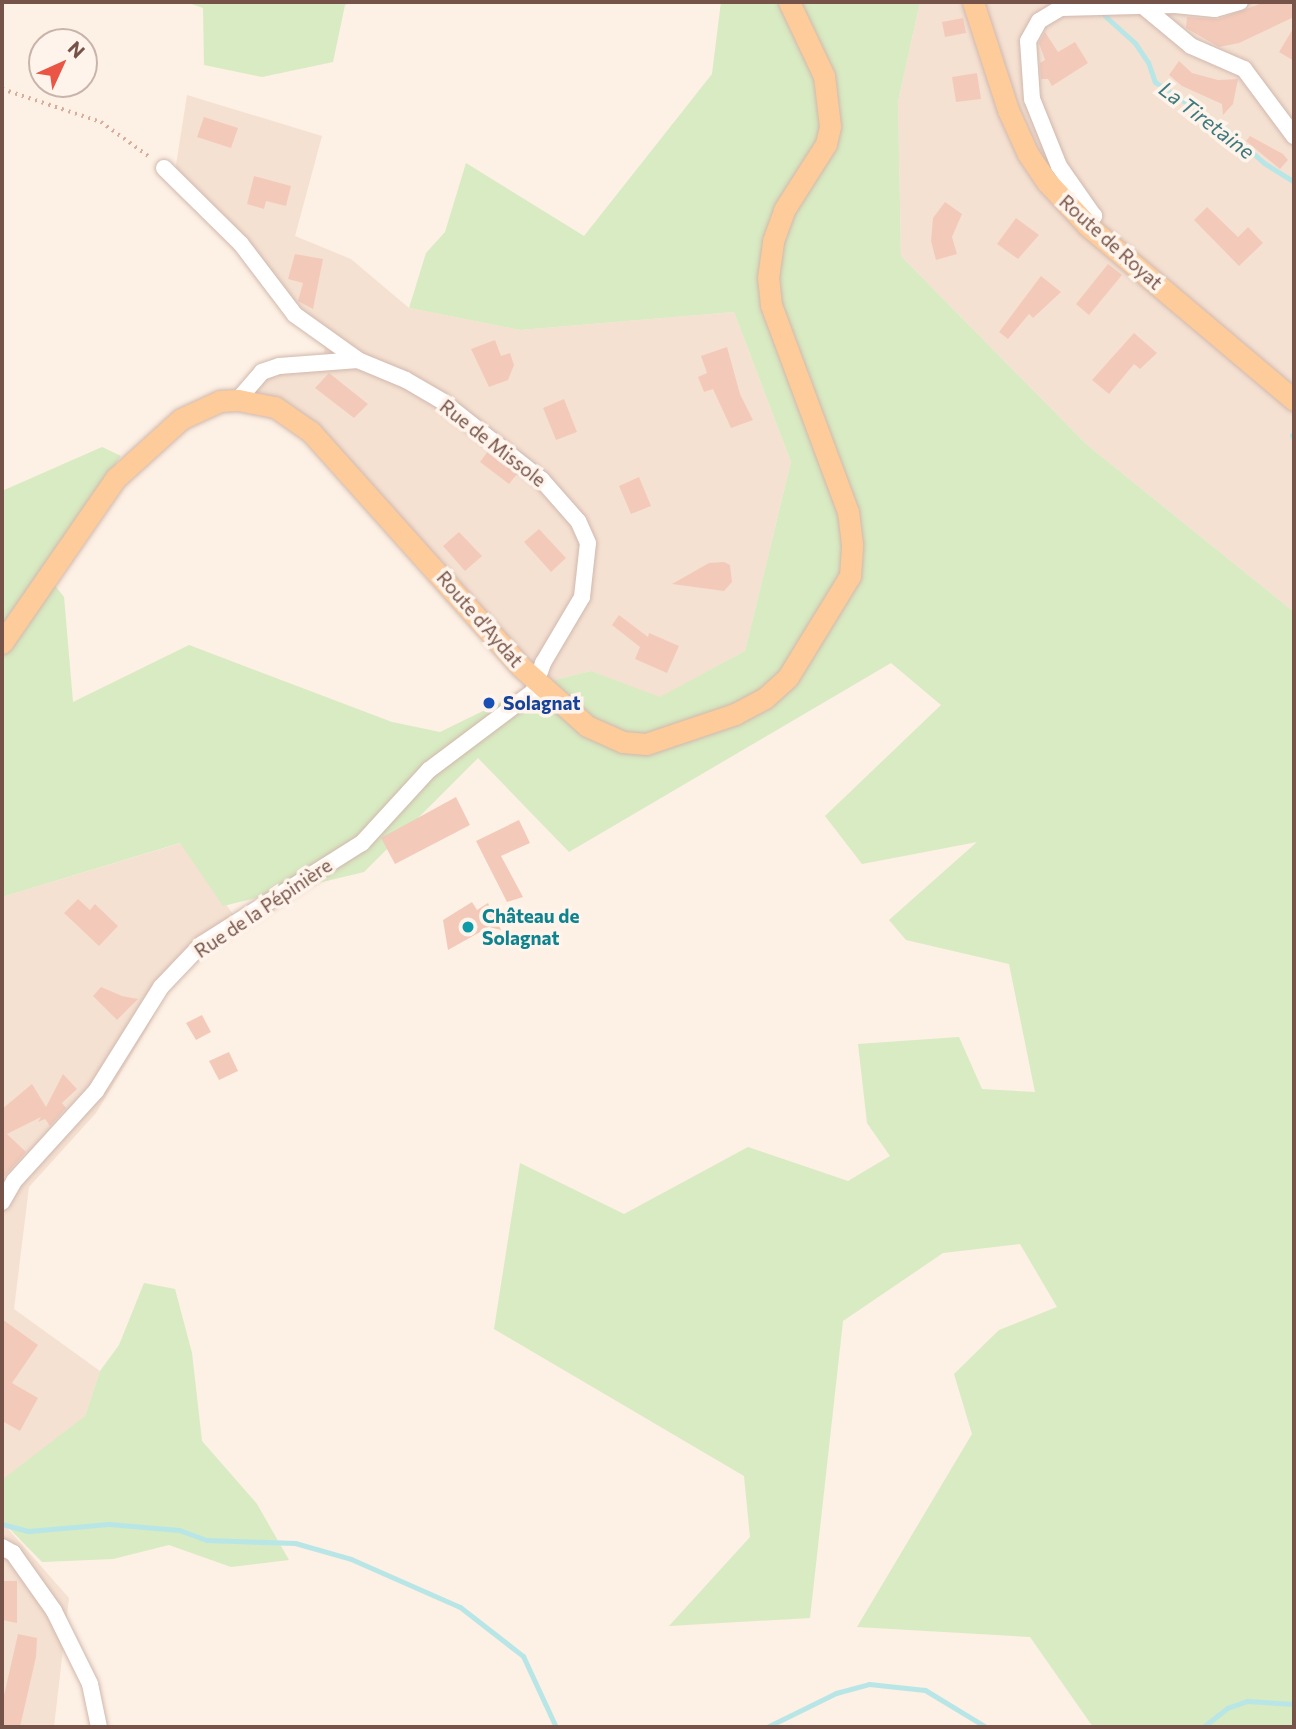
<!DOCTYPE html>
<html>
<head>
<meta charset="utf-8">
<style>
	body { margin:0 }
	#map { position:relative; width:1296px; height:1729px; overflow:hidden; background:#fdf0e4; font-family:Commissioner,sans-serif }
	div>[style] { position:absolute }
	.residential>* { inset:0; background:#f5e1d2 }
	.green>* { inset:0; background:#d8ebc2 }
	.stream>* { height:5px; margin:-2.5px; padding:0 2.5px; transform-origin:2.5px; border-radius:2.5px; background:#b8e6e7 }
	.building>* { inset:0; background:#f3caba }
	.path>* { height:3.5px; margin-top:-1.75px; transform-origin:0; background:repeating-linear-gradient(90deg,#d8ad9d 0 2px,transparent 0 7px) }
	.roads { filter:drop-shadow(0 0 2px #d1b8ad) drop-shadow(0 0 2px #d1b8ad) }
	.minor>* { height:16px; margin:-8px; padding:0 8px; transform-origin:8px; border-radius:8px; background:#fff }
	.major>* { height:21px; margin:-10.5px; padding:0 10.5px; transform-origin:10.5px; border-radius:10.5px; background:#fdcc9a }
	.dots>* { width:19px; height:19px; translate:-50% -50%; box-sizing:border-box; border:4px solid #fff4eb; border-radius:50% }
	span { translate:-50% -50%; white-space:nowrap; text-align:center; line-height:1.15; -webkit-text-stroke:7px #fff4eb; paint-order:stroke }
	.street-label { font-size:19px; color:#765349 }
	.transit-label { font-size:19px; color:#164399; font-weight:700 }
	.left { translate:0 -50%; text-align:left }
	.culture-label { font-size:19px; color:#0d838f; font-weight:700 }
	.water-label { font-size:21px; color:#3c797c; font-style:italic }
	.frame { position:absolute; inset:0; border:4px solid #765349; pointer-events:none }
	.north { position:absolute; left:28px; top:28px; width:70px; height:70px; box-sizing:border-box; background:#fff4eb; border:2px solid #c8b4aa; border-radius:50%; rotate:45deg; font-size:19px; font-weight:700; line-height:28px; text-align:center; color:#765349 }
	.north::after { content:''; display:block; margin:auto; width:24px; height:32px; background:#ea5545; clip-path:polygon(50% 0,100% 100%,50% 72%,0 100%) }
</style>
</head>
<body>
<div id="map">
	<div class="residential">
		<i style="clip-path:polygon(920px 2px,1294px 2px,1294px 612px,1086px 444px,901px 256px,898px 102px)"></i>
		<i style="clip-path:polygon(187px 95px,322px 136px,295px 236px,351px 259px,409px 308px,520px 330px,734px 312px,791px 462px,745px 651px,660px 698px,591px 671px,538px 684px,286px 412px,238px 400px,262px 372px,321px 362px,325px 348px,283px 308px,246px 253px,173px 184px)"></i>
		<i style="clip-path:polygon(181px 843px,238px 921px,175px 972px,147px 1029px,96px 1113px,29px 1187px,14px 1309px,100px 1371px,85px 1416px,2px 1485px,2px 897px)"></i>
		<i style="clip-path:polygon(2px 1522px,69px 1598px,54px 1727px,2px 1727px)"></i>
	</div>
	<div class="green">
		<i style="clip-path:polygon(186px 2px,353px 2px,345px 5px,333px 62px,262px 77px,204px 65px,203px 8px)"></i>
		<i style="clip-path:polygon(721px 2px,920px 2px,898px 102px,901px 256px,1086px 444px,1294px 612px,1294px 1727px,1093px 1727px,1030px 1637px,857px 1627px,972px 1434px,954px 1374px,999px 1330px,1057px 1307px,1020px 1244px,943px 1253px,843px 1321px,810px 1618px,669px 1626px,750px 1537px,744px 1476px,494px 1329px,520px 1163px,624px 1214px,748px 1147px,848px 1181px,890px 1156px,867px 1123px,858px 1044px,959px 1037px,982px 1089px,1035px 1092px,1009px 964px,906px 940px,889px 920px,977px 842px,862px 864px,825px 816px,941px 705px,891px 663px,569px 852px,478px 758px,364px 872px,223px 906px,180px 843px,2px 897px,2px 491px,102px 447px,121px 456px,42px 569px,64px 597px,73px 702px,189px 645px,392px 722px,440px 732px,538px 684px,591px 671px,660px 697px,745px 651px,791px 462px,734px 312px,520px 330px,409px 308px,426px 253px,445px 232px,466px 163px,584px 236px,712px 74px)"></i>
		<i style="clip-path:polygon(144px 1283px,175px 1289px,192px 1353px,202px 1441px,257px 1504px,289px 1560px,231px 1567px,169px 1545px,113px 1559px,42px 1562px,2px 1521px,3px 1479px,85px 1416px,100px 1371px,119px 1345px)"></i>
	</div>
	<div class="stream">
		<i style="left:1105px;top:16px;width:40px;rotate:42deg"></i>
		<i style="left:1135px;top:43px;width:23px;rotate:56deg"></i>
		<i style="left:1148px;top:62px;width:21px;rotate:71deg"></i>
		<i style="left:1155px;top:82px;width:85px;rotate:33.5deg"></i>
		<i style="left:1226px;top:129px;width:51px;rotate:41.8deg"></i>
		<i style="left:1264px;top:163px;width:36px;rotate:32deg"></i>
		<i style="left:1292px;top:435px;width:4px;rotate:63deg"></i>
		<i style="left:2px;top:1524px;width:28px;rotate:15deg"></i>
		<i style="left:29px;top:1531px;width:80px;rotate:-5deg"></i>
		<i style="left:109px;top:1524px;width:70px;rotate:4.9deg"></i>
		<i style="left:179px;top:1530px;width:30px;rotate:20deg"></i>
		<i style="left:207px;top:1540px;width:88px;rotate:2deg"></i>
		<i style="left:295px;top:1543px;width:58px;rotate:15.9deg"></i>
		<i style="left:351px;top:1559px;width:119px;rotate:23.8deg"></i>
		<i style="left:460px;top:1607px;width:80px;rotate:37.9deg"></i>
		<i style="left:523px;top:1656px;width:78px;rotate:65.1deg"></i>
		<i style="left:767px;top:1727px;width:77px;rotate:-26.2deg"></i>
		<i style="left:836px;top:1693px;width:34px;rotate:-15deg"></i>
		<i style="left:869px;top:1684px;width:56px;rotate:6.1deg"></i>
		<i style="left:925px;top:1690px;width:71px;rotate:31.2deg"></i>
		<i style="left:1203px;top:1727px;width:31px;rotate:-38deg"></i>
		<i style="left:1227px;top:1708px;width:21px;rotate:-19deg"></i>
		<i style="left:1247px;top:1701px;width:47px;rotate:3.7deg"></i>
	</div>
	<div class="building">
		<i style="clip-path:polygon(1265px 2px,1294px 2px,1294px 17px,1239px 43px,1219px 47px,1186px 28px,1187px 17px,1218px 19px)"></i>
		<i style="clip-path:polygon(963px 18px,966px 33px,945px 37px,942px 22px)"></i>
		<i style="clip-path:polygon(1294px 27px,1294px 61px,1279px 52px)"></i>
		<i style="clip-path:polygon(1045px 32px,1058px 52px,1075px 42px,1088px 63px,1052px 86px,1048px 79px,1041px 79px,1040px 63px,1045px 60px,1039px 43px)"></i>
		<i style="clip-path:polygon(1179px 61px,1192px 73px,1218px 80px,1238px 79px,1233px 104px,1223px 115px,1222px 104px,1182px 86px,1169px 75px)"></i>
		<i style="clip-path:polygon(977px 73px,981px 99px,956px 102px,952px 77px)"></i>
		<i style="clip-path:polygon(204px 117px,238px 128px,231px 148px,197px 137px)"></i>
		<i style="clip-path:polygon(1250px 136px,1283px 154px,1288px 160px,1280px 169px,1246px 141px)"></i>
		<i style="clip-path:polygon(254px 176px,291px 186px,286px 206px,266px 201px,264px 209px,247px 204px)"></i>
		<i style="clip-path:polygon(945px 202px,962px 214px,952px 237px,957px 254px,936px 260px,931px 241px,933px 218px)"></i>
		<i style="clip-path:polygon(1207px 207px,1238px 237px,1248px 227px,1263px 243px,1239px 266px,1194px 220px)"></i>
		<i style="clip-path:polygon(1016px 218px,1039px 235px,1018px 259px,997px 244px)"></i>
		<i style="clip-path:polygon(295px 254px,323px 259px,313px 309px,298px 301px,303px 283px,288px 279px)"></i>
		<i style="clip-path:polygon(1108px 264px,1122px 275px,1089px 315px,1076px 304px)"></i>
		<i style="clip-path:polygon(1041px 276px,1061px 292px,1033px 318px,1029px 314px,1008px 339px,999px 332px)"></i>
		<i style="clip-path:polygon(1134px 333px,1157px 353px,1140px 369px,1134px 364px,1109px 394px,1092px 380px)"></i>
		<i style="clip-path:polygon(495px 340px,501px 356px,510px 353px,514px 365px,508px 380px,489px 387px,471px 349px)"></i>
		<i style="clip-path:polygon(727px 347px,740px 394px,753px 420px,731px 428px,713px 389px,704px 392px,698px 377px,707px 373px,701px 356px)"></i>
		<i style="clip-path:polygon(329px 373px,368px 404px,354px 418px,315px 388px)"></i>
		<i style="clip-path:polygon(564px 399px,577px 432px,556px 440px,543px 408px)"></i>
		<i style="clip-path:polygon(488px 451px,517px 474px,509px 484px,480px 462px)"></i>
		<i style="clip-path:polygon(639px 477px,651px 506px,631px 514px,619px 486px)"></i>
		<i style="clip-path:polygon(539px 529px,566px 558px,551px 572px,524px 542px)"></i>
		<i style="clip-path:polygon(459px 532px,482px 556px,465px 571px,443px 546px)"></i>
		<i style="clip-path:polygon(724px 562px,730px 565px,732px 582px,724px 591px,672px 584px,709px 563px)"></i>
		<i style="clip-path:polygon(619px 615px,648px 637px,649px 633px,679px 646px,667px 673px,635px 659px,640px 647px,612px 625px)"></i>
		<i style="clip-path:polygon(456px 797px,470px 825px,395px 864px,381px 838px)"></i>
		<i style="clip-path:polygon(519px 820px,530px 843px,501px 856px,523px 897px,507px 902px,476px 841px)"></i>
		<i style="clip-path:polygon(78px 899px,90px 910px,95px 904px,118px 926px,99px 946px,64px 913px)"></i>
		<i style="clip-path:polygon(472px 902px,477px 910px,488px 903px,501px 930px,489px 927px,448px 950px,443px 920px)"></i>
		<i style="clip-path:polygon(101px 987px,122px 996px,138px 999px,117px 1020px,93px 996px)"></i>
		<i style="clip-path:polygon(202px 1015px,211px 1032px,196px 1040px,186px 1023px)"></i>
		<i style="clip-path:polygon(229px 1052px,238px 1071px,219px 1080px,209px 1061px)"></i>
		<i style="clip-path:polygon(63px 1074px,77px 1089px,62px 1103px,66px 1108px,50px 1126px,45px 1119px,38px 1122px,41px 1117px,7px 1134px,26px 1152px,2px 1179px,2px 1109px,32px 1084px,46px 1107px)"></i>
		<i style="clip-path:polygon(2px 1319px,38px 1345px,12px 1383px,38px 1398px,20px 1431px,2px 1421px)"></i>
		<i style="clip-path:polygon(2px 1581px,17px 1581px,17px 1623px,2px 1620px)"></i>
		<i style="clip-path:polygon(18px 1634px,37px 1638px,36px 1657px,20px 1727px,2px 1727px,2px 1704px)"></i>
	</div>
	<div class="path">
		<i style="left:2px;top:89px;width:104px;rotate:18.4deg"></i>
		<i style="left:101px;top:122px;width:62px;rotate:35.8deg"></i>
	</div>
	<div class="roads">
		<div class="minor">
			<i style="left:1143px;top:6px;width:62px;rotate:39.8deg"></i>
			<i style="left:1191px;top:46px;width:58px;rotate:23.5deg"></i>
			<i style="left:1244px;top:69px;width:84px;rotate:53.3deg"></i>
			<i style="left:164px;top:168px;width:108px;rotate:44.6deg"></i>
			<i style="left:241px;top:244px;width:89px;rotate:52.7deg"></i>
			<i style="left:295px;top:315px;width:77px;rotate:35.5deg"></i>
			<i style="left:1088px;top:226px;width:12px;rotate:-59deg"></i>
			<i style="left:1094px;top:216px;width:61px;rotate:-125deg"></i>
			<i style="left:1059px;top:166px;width:72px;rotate:-111.9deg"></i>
			<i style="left:1032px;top:99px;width:58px;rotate:-93.9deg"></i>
			<i style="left:1028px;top:41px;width:23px;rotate:-61deg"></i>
			<i style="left:1039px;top:21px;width:26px;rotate:-31deg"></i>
			<i style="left:1061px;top:8px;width:114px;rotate:-1.5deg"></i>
			<i style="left:1175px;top:5px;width:40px;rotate:5.7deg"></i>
			<i style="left:1215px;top:9px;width:26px;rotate:-16deg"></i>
			<i style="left:2px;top:1202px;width:24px;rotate:-60deg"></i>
			<i style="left:14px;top:1181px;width:122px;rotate:-47.7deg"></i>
			<i style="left:96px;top:1091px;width:123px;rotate:-58deg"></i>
			<i style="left:161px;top:987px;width:59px;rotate:-46.4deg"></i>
			<i style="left:202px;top:944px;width:189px;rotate:-32.3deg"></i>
			<i style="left:362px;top:843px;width:99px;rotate:-47.5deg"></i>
			<i style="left:429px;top:770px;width:130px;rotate:-36.9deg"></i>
			<i style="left:533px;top:692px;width:31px;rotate:-71deg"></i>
			<i style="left:543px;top:663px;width:77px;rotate:-59.4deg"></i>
			<i style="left:582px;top:597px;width:54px;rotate:-83.7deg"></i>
			<i style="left:588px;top:543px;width:24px;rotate:-114deg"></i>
			<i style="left:578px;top:521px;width:55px;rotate:-131.3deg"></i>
			<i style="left:542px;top:480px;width:127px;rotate:-141.7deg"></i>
			<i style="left:442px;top:401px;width:42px;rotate:-149.7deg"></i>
			<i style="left:406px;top:380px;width:52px;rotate:-157.4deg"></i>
			<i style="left:358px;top:360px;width:79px;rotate:175.7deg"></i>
			<i style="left:279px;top:366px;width:18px;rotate:161deg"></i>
			<i style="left:262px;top:372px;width:37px;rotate:131deg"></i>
			<i style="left:2px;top:1547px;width:13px;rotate:29deg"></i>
			<i style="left:13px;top:1553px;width:71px;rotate:54.7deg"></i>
			<i style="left:54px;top:1611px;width:81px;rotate:63.7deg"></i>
			<i style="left:90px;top:1684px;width:44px;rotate:78.2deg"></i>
		</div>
		<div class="major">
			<i style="left:973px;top:2px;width:114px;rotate:72deg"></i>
			<i style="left:1008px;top:110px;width:48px;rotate:65.6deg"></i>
			<i style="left:1028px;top:154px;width:34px;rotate:56deg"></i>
			<i style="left:1047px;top:182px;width:60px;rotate:47deg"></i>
			<i style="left:1088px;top:226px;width:270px;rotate:40.2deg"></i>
			<i style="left:2px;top:643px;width:201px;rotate:-55.4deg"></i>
			<i style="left:116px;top:478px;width:88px;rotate:-42.2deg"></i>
			<i style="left:181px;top:419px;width:43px;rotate:-24.8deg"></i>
			<i style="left:220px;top:401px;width:18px;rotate:-3deg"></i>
			<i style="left:238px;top:400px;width:38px;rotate:11deg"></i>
			<i style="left:275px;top:407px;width:44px;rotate:34.8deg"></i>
			<i style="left:311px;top:432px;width:314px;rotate:48.2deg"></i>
			<i style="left:520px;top:666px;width:90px;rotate:41.8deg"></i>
			<i style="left:587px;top:726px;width:39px;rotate:24deg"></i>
			<i style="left:623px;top:742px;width:23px;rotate:5deg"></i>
			<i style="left:646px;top:744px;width:94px;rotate:-18.6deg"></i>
			<i style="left:735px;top:714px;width:34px;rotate:-28deg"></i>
			<i style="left:765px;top:698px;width:31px;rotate:-42deg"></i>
			<i style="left:788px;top:677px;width:119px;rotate:-58.5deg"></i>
			<i style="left:850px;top:576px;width:32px;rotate:-86deg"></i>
			<i style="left:852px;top:544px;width:32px;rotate:-97deg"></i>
			<i style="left:848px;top:512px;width:221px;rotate:-110.4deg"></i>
			<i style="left:771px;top:305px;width:27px;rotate:-96deg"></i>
			<i style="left:768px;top:278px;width:37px;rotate:-82deg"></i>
			<i style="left:773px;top:241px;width:33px;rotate:-70deg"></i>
			<i style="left:784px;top:210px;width:78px;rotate:-57.5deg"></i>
			<i style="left:826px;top:144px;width:18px;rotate:-77deg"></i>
			<i style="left:830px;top:126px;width:50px;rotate:-96.8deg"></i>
			<i style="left:824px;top:76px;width:82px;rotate:-115.3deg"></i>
		</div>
	</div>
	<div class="dots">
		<i style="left:489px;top:703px;background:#1a4fb4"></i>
		<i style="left:468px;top:927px;background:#0f9aa8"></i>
	</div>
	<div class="street-label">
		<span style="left:1111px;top:242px;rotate:42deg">Route de Royat</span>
		<span style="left:493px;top:443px;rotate:38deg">Rue de Missole</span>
		<span style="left:480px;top:619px;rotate:49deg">Route d'Aydat</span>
		<span style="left:263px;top:908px;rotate:-34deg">Rue de la Pépinière</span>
	</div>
	<div class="transit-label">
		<span class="left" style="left:503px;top:703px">Solagnat</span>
	</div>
	<div class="culture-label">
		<span class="left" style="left:482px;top:927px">Château de<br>Solagnat</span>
	</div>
	<div class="water-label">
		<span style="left:1207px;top:120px;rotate:37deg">La Tiretaine</span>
	</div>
	<div class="frame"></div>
	<div class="north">N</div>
</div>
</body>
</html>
